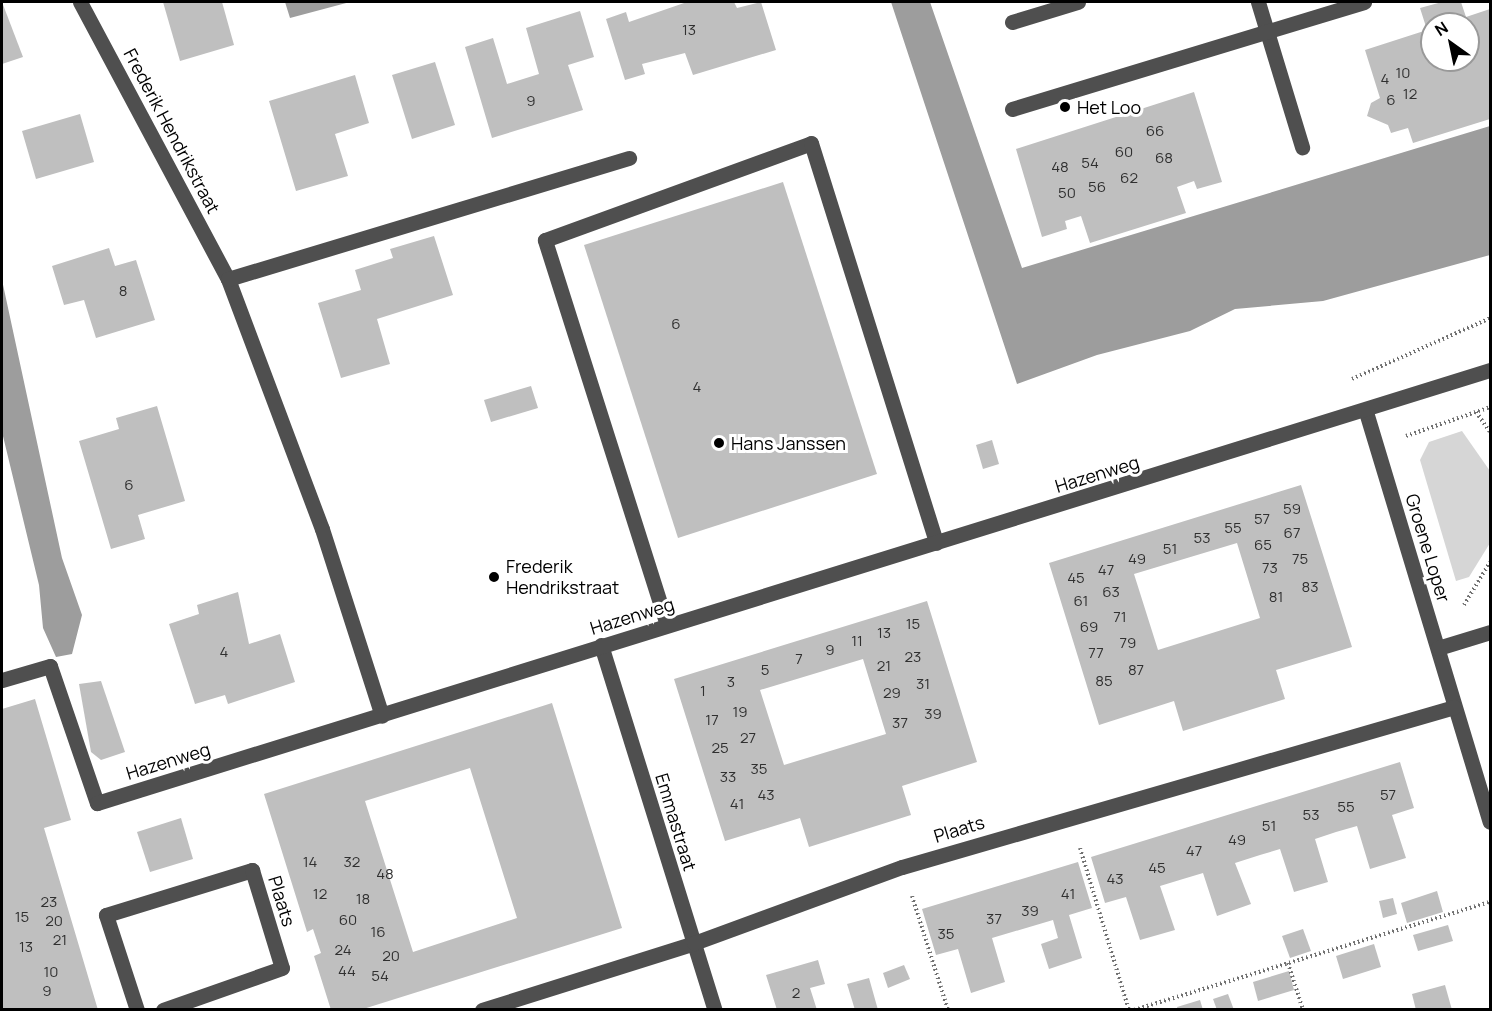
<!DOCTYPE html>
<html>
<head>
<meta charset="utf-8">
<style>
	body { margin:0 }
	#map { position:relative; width:1492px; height:1011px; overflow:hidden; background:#fff; font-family:Manrope,sans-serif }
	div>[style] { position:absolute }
	.green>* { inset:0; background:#d6d6d6 }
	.water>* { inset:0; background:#9d9d9d }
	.building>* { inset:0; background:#bfbfbf }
	.path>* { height:4px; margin-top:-2px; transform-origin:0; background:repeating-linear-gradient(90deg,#717171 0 1.5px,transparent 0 4.5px) }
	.minor>* { height:15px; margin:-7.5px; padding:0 7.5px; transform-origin:7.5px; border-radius:7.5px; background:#4f4f4f }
	.dots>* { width:16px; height:16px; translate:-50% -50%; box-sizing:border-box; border:3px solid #fff; border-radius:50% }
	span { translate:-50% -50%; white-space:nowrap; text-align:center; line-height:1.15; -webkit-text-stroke:6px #fff; paint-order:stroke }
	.number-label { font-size:15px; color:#303030 }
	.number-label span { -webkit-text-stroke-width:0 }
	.poi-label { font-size:18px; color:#000 }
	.left { translate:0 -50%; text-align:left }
	.street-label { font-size:18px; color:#000 }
	.frame { position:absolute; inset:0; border:3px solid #000; pointer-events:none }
	.north { position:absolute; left:1420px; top:12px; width:60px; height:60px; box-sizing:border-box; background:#fff; border:2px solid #999; border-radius:50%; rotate:327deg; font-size:16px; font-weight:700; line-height:24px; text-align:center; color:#000 }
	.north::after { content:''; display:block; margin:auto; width:21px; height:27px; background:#000; clip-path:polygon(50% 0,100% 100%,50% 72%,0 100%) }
</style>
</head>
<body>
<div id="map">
	<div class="green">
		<i style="clip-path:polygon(1462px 431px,1490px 471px,1490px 543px,1469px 577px,1456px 581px,1420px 460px,1429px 442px)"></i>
	</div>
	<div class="water">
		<i style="clip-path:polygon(285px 2px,350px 2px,290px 18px)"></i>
		<i style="clip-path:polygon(891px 2px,930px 2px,1022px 268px,1490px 126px,1490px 255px,1323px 301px,1235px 309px,1190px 331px,1097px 355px,1017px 384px)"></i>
		<i style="clip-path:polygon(2px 280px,62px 558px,82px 615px,72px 654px,56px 657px,43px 628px,39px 585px,2px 432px)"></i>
	</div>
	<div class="building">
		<i style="clip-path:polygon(2px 2px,23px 57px,2px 64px)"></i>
		<i style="clip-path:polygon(163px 2px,222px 2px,234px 45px,180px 61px)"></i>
		<i style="clip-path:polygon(687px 2px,734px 2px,737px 8px,761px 2px,776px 50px,693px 75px,685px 53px,642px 64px,645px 74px,625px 80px,606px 19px,626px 12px,629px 22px)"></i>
		<i style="clip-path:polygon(evenodd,1442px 2px,1461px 2px,1466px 17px,1490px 9px,1490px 119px,1413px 143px,1408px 128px,1391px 133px,1388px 125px,1367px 116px,1371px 103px,1380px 98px,1365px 50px,1427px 30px,1420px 8px,1442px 2px,1432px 24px,1468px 24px,1468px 60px,1432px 60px,1432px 24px)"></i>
		<i style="clip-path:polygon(580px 11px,594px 57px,568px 65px,583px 110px,492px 138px,465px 47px,493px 38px,507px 84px,539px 74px,526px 28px)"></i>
		<i style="clip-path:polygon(435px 62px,455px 125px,412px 139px,392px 75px)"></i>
		<i style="clip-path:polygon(355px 75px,369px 123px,335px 134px,348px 176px,296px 191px,269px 101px)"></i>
		<i style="clip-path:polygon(1194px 92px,1222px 182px,1197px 189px,1194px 181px,1177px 187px,1186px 213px,1090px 243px,1081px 216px,1065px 221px,1067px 229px,1042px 237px,1016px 149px)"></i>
		<i style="clip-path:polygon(80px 114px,94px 162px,36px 179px,22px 131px)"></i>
		<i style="clip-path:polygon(783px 182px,877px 474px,678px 538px,584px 245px)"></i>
		<i style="clip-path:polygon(434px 236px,453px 295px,377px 319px,390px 364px,341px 378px,318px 303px,361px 290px,355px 270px,393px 258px,390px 249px)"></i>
		<i style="clip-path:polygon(109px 248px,115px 266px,136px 260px,155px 320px,96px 338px,84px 300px,64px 305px,52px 266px)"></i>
		<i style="clip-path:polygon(531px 386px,538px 408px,491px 422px,484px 400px)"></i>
		<i style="clip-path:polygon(157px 406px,185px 501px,138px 515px,145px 539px,111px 549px,79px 441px,119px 429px,116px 418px)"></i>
		<i style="clip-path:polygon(992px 440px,999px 464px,983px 469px,976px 445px)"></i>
		<i style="clip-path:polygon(evenodd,1301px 485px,1352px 647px,1276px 670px,1285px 699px,1183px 731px,1174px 701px,1099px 725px,1049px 563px,1301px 485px,1237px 543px,1260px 618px,1158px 650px,1134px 574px,1237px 543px)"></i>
		<i style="clip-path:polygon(238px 592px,249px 644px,280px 634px,295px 682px,228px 704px,225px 695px,195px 704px,169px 624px,199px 614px,197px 605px)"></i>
		<i style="clip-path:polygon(evenodd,927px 601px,977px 762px,902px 786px,911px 815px,809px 847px,800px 818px,725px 841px,674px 679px,927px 601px,863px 659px,886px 734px,784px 765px,760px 690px,863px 659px)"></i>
		<i style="clip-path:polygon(101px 681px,125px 752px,101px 760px,91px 752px,79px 684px)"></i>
		<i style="clip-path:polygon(35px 699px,71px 820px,44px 828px,98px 1010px,2px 1010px,2px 709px)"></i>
		<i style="clip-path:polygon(evenodd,552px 703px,622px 928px,360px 1010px,331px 1010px,314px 956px,321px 953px,313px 929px,307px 932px,264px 794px,552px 703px,470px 768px,517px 918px,413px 952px,365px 801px,470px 768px)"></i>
		<i style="clip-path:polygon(1400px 762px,1414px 808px,1392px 815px,1406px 858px,1370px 869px,1357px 826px,1336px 832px,1315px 839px,1328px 882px,1294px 892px,1280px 849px,1260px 855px,1235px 863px,1251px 904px,1217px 916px,1203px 873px,1183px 879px,1160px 886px,1175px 930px,1140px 940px,1126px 897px,1105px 903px,1091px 857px)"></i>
		<i style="clip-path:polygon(181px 818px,193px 859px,150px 872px,137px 832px)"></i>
		<i style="clip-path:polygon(1078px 862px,1092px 908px,1069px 915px,1082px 958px,1049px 969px,1041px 944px,1058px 938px,1053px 920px,992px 938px,1005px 982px,971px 993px,958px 949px,936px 955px,922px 909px)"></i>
		<i style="clip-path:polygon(1437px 891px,1443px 912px,1407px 923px,1401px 903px)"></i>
		<i style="clip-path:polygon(1393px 898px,1397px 914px,1383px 918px,1379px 901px)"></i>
		<i style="clip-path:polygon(1448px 925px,1453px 941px,1418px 951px,1413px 935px)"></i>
		<i style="clip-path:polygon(1303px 929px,1311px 951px,1290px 958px,1282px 936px)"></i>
		<i style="clip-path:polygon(1374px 944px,1381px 967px,1343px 979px,1336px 956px)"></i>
		<i style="clip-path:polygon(818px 960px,825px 984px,810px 988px,817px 1010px,777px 1010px,766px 975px)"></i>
		<i style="clip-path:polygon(904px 965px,910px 979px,888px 988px,883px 973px)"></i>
		<i style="clip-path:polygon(1289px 971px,1294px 990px,1258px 1001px,1253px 982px)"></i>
		<i style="clip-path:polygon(869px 978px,878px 1010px,855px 1010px,847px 984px)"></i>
		<i style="clip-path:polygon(1445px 985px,1452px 1010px,1416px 1010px,1412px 994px)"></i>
		<i style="clip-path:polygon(1228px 994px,1234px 1010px,1217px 1010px,1213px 999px)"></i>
		<i style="clip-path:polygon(1200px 1000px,1203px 1010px,1178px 1010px,1177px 1007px)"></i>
	</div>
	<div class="path">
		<i style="left:1352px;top:379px;width:151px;rotate:-23.8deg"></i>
		<i style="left:1476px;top:412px;width:24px;rotate:55deg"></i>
		<i style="left:1406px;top:436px;width:89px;rotate:-19deg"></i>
		<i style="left:1464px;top:605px;width:50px;rotate:-58.8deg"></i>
		<i style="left:1080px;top:848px;width:169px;rotate:73.2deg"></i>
		<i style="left:912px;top:896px;width:120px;rotate:72.5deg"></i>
		<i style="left:1288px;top:963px;width:49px;rotate:72.3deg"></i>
		<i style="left:1134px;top:1010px;width:372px;rotate:-16.9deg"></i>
	</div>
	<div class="minor">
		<i style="left:80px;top:2px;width:314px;rotate:61.9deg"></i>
		<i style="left:228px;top:279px;width:267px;rotate:69.4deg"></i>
		<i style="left:322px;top:529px;width:196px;rotate:72.2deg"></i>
		<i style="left:1258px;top:2px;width:152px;rotate:73.1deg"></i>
		<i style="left:1012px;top:22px;width:69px;rotate:-16.9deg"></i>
		<i style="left:1012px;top:109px;width:368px;rotate:-16.9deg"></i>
		<i style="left:228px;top:279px;width:419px;rotate:-16.8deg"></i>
		<i style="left:1366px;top:412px;width:428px;rotate:73.2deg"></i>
		<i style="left:667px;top:625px;width:404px;rotate:-107.6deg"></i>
		<i style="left:545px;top:240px;width:283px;rotate:-20deg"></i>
		<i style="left:811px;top:143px;width:419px;rotate:72.6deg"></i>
		<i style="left:601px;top:645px;width:382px;rotate:72.7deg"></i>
		<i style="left:1438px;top:648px;width:54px;rotate:-17.1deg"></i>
		<i style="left:2px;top:680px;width:50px;rotate:-16.3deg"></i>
		<i style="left:50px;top:666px;width:145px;rotate:71.1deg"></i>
		<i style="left:97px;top:803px;width:1459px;rotate:-17.27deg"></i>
		<i style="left:137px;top:1010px;width:100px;rotate:-108.1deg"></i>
		<i style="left:106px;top:915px;width:153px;rotate:-17.1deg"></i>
		<i style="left:252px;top:870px;width:102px;rotate:73deg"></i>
		<i style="left:282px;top:968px;width:126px;rotate:160.6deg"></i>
		<i style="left:482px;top:1010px;width:222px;rotate:-17.5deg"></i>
		<i style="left:694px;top:943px;width:221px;rotate:-20.1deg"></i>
		<i style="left:902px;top:867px;width:575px;rotate:-16.16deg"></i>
	</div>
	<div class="dots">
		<i style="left:1065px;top:107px;background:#000"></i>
		<i style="left:719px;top:443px;background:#000"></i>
		<i style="left:494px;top:577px;background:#000"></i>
	</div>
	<div class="number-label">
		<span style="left:689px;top:30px">13</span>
		<span style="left:1403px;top:73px">10</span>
		<span style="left:1385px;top:79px">4</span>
		<span style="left:1410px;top:94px">12</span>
		<span style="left:1391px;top:100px">6</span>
		<span style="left:531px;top:101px">9</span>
		<span style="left:1155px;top:131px">66</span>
		<span style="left:1124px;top:152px">60</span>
		<span style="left:1164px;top:158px">68</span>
		<span style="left:1090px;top:163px">54</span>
		<span style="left:1060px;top:167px">48</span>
		<span style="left:1129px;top:178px">62</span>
		<span style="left:1097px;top:187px">56</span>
		<span style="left:1067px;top:193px">50</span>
		<span style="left:123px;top:291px">8</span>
		<span style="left:676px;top:324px">6</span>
		<span style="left:697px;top:387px">4</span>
		<span style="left:129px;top:485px">6</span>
		<span style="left:1292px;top:509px">59</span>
		<span style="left:1262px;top:519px">57</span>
		<span style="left:1233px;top:528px">55</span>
		<span style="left:1292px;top:533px">67</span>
		<span style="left:1202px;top:538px">53</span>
		<span style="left:1263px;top:545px">65</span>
		<span style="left:1170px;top:549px">51</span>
		<span style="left:1137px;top:559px">49</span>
		<span style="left:1300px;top:559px">75</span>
		<span style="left:1270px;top:568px">73</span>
		<span style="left:1106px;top:570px">47</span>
		<span style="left:1076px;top:578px">45</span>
		<span style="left:1310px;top:587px">83</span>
		<span style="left:1111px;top:592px">63</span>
		<span style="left:1276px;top:597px">81</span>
		<span style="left:1081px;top:601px">61</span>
		<span style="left:1120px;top:617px">71</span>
		<span style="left:913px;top:624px">15</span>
		<span style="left:1089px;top:627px">69</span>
		<span style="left:884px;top:633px">13</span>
		<span style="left:857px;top:641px">11</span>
		<span style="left:1128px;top:643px">79</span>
		<span style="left:830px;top:650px">9</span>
		<span style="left:224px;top:652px">4</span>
		<span style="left:1096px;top:653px">77</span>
		<span style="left:913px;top:657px">23</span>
		<span style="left:799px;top:659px">7</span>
		<span style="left:884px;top:666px">21</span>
		<span style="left:765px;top:670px">5</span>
		<span style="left:1136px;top:670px">87</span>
		<span style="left:1104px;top:681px">85</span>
		<span style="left:731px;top:682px">3</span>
		<span style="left:923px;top:684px">31</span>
		<span style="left:703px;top:691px">1</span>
		<span style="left:892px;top:693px">29</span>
		<span style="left:740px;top:712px">19</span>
		<span style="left:933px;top:714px">39</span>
		<span style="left:712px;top:720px">17</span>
		<span style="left:900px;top:723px">37</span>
		<span style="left:748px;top:738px">27</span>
		<span style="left:720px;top:748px">25</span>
		<span style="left:759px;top:769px">35</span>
		<span style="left:728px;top:777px">33</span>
		<span style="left:766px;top:795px">43</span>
		<span style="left:1388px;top:795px">57</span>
		<span style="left:737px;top:804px">41</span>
		<span style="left:1346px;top:807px">55</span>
		<span style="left:1311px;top:815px">53</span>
		<span style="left:1269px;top:826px">51</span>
		<span style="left:1237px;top:840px">49</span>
		<span style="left:1194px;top:851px">47</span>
		<span style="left:310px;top:862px">14</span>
		<span style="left:352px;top:862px">32</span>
		<span style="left:1157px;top:868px">45</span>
		<span style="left:385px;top:874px">48</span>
		<span style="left:1115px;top:879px">43</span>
		<span style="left:320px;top:894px">12</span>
		<span style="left:1068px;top:894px">41</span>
		<span style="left:363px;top:899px">18</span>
		<span style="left:49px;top:902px">23</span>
		<span style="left:1030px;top:911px">39</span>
		<span style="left:22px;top:917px">15</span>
		<span style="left:994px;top:919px">37</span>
		<span style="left:348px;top:920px">60</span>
		<span style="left:54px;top:921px">20</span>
		<span style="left:378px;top:932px">16</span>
		<span style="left:946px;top:934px">35</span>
		<span style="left:60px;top:940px">21</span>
		<span style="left:26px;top:947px">13</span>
		<span style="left:343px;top:950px">24</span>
		<span style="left:391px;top:956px">20</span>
		<span style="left:347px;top:971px">44</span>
		<span style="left:51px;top:972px">10</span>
		<span style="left:380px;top:976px">54</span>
		<span style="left:47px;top:991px">9</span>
		<span style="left:796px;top:993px">2</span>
	</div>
	<div class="poi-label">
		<span class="left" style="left:1077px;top:107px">Het Loo</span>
		<span class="left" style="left:731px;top:443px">Hans Janssen</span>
		<span class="left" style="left:506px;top:577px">Frederik<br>Hendrikstraat</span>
	</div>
	<div class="street-label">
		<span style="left:172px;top:131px;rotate:62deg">Frederik Hendrikstraat</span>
		<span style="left:1097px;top:474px;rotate:-17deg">Hazenweg</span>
		<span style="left:1428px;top:548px;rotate:73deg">Groene Loper</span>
		<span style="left:632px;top:616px;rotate:-17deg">Hazenweg</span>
		<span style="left:168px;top:761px;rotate:-17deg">Hazenweg</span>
		<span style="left:676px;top:822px;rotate:73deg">Emmastraat</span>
		<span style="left:959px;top:829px;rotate:-17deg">Plaats</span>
		<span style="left:282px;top:901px;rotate:73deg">Plaats</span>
	</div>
	<div class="frame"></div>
	<div class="north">N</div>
</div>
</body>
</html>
